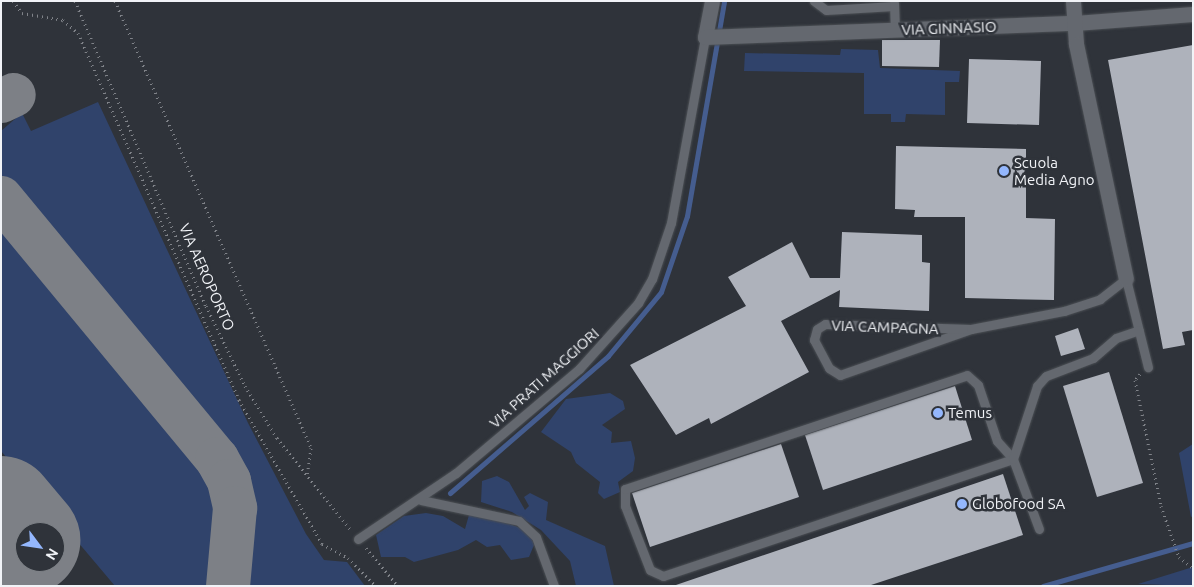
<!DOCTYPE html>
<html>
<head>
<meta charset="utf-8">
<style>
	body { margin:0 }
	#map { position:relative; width:1194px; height:587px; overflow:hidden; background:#2f333a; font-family:Ubuntu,sans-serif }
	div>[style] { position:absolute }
	.green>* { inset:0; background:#30436b }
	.stream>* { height:5px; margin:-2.5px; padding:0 2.5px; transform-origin:2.5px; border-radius:2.5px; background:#455d8f }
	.taxiway>* { height:44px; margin:-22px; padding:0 22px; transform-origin:22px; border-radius:22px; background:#7d8086 }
	.runway>* { height:110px; margin:-55px; padding:0 55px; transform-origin:55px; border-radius:55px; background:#7d8086 }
	.building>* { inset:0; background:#aeb2bb }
	.path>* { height:3px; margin-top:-1.5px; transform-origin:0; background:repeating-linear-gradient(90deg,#808389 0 1px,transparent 0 5px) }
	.roads { filter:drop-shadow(0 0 1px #4b4f54) drop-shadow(0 0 1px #4b4f54) }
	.service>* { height:9px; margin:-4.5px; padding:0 4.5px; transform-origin:4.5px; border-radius:4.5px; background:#64686f }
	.minor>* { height:15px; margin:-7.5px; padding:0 7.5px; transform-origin:7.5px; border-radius:7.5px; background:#64686f }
	.dots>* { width:14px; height:14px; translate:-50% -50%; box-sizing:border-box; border:2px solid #2f333a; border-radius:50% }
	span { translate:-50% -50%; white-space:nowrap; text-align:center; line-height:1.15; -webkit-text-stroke:5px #2f333a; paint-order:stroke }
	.street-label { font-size:15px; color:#f1f3f7 }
	.poi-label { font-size:15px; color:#f1f3f7 }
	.left { translate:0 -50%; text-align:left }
	.frame { position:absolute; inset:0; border:2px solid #f1f3f7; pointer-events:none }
	.north { position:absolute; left:15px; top:522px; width:50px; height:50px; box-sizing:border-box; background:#2f333a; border:1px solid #7d8086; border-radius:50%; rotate:121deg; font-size:14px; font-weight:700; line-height:20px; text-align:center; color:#f1f3f7 }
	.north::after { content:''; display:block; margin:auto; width:18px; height:22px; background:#94b7fd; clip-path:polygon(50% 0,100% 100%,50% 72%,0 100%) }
</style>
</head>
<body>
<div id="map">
	<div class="green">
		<i style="clip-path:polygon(841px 49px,878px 50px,880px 68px,960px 71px,959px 82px,945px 82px,945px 115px,906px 114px,905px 122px,891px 122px,891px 114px,864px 114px,864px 73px,744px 71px,745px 53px,840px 55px)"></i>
		<i style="clip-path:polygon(98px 102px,248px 423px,306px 534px,324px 560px,347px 562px,365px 586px,115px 586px,1px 451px,1px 131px,22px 113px,31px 131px)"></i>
		<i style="clip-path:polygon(610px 393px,623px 401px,625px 409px,602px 425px,612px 432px,611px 443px,631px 441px,635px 458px,633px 471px,618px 482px,620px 492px,604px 499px,598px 493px,600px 482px,576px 463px,571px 452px,541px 432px,566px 399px)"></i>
		<i style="clip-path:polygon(1193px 444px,1193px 516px,1191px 517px,1179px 453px)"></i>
		<i style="clip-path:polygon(497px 476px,509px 482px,525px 510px,529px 506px,524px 497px,530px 493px,548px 502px,546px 520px,605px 546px,614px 586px,576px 586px,570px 561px,541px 530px,512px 512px,481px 502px,482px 481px)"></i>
		<i style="clip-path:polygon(426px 513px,443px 516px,465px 529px,469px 515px,484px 515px,521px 528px,531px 535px,534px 545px,529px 557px,511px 560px,500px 545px,487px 547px,476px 540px,458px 550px,414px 562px,405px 557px,381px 557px,376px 535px,404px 516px)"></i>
		<i style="clip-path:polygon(1193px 567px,1193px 586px,1138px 584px)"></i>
	</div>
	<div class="stream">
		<i style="left:450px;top:493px;width:209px;rotate:-40.9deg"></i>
		<i style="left:608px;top:356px;width:83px;rotate:-50.4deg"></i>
		<i style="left:661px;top:292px;width:80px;rotate:-71.1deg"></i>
		<i style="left:687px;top:216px;width:218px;rotate:-80.2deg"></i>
		<i style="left:1043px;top:586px;width:156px;rotate:-16deg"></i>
	</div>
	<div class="taxiway">
		<i style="left:1px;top:101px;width:14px;rotate:-25deg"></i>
		<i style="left:1px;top:198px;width:339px;rotate:50.4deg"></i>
		<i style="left:217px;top:459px;width:25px;rotate:61deg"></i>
		<i style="left:229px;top:481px;width:28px;rotate:77deg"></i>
		<i style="left:235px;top:508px;width:78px;rotate:95.1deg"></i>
	</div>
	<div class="runway">
		<i style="left:1px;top:511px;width:38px;rotate:50deg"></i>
	</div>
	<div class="building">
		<i style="clip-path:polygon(882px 40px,940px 40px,939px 67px,882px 66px)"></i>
		<i style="clip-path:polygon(1193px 45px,1193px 330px,1182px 332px,1185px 345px,1163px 349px,1108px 60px)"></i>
		<i style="clip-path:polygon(969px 59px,1041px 61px,1039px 125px,967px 123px)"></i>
		<i style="clip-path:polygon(896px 146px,1026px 149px,1026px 218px,1055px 219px,1054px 300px,965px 298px,965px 217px,914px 217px,915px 210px,895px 209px)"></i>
		<i style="clip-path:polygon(842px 232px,922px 235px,922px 262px,930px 263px,929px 311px,839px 307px,840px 290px,781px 321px,809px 372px,711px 424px,709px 418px,676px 435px,630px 365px,746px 306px,728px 277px,792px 242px,810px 278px,840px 278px)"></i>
		<i style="clip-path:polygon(1078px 328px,1085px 349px,1061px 356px,1055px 336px)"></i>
		<i style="clip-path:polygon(1109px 372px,1143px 483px,1097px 497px,1063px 386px)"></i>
		<i style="clip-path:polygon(955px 386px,972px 440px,823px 490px,805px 435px)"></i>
		<i style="clip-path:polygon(781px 444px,799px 497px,650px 547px,632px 493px)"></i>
		<i style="clip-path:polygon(1003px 474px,1023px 535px,868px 586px,673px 586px)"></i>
	</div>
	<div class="path">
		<i style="left:13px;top:1px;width:15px;rotate:53deg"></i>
		<i style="left:22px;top:13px;width:42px;rotate:9.7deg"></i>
		<i style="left:63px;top:20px;width:20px;rotate:41deg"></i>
		<i style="left:78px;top:33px;width:401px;rotate:66.3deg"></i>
		<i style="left:239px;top:400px;width:166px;rotate:60deg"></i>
		<i style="left:322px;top:544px;width:30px;rotate:28deg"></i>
		<i style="left:348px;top:558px;width:40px;rotate:45deg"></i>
		<i style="left:75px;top:1px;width:332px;rotate:66.8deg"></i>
		<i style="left:206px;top:306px;width:89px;rotate:64deg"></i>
		<i style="left:245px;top:386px;width:61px;rotate:58.4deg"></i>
		<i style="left:277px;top:438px;width:118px;rotate:51.2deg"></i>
		<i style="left:115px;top:1px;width:488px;rotate:66.3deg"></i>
		<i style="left:311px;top:448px;width:28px;rotate:98deg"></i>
		<i style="left:1140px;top:374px;width:8px;rotate:130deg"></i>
		<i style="left:1135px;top:380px;width:129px;rotate:78.3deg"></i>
		<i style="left:1161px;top:506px;width:54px;rotate:70.6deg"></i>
		<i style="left:1179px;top:557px;width:18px;rotate:38deg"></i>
		<i style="left:366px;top:548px;width:50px;rotate:49.9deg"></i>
	</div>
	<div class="roads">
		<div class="service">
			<i style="left:814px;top:1px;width:15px;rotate:37deg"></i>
			<i style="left:826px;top:10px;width:68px;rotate:-3.4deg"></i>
			<i style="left:894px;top:3px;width:27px;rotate:88deg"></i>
			<i style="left:971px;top:329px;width:139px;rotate:160.7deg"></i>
			<i style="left:840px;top:375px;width:13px;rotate:-148deg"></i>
			<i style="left:829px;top:368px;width:32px;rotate:-118deg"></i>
			<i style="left:814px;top:340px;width:11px;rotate:-75deg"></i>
			<i style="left:817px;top:329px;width:9px;rotate:-32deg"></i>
			<i style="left:825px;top:324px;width:146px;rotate:2deg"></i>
			<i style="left:971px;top:329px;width:95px;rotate:-11deg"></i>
			<i style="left:1064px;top:311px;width:38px;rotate:-18deg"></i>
			<i style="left:1100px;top:299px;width:33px;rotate:-38deg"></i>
			<i style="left:1126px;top:279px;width:91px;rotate:76deg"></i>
			<i style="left:967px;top:375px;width:15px;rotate:42deg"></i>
			<i style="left:978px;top:385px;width:59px;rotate:71.3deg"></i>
			<i style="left:997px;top:441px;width:24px;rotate:48deg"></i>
			<i style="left:1013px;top:459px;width:369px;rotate:161.5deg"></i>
			<i style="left:663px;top:576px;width:14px;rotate:-155deg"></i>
			<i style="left:650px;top:570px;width:69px;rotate:-111.3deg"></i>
			<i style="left:625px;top:506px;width:17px;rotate:-90deg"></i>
			<i style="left:625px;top:489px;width:360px;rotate:-18.4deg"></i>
			<i style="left:421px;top:500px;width:100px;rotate:12.1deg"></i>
			<i style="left:519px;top:521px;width:23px;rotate:43deg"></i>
			<i style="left:536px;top:537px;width:52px;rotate:69.8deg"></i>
			<i style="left:1039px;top:529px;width:75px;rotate:-110.4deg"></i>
			<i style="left:1013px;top:459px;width:77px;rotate:-71.8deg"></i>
			<i style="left:1037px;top:386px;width:13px;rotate:-48deg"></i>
			<i style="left:1046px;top:376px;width:50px;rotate:-21deg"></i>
			<i style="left:1093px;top:358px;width:30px;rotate:-41deg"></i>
			<i style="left:1116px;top:338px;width:24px;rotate:-19deg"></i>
			<i style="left:358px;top:539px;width:118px;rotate:-34deg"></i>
			<i style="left:456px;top:473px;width:161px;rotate:-40.2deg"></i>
			<i style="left:579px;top:369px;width:89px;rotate:-48.2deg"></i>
			<i style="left:638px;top:303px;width:28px;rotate:-60deg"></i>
			<i style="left:652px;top:279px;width:59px;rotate:-71.3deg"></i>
			<i style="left:671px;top:223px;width:189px;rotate:-79.6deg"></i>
		</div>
		<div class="minor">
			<i style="left:712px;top:1px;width:37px;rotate:101deg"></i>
			<i style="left:705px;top:37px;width:370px;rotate:-2.2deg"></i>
			<i style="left:1075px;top:23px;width:118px;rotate:-4.4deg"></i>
			<i style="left:1073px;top:1px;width:43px;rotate:86deg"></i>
			<i style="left:1076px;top:44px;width:240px;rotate:78deg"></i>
		</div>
	</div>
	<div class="dots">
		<i style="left:1004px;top:171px;background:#94b7fd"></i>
		<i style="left:938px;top:413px;background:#94b7fd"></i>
		<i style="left:962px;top:504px;background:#94b7fd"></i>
	</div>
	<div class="street-label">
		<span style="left:949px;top:28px;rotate:-2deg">VIA GINNASIO</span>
		<span style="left:207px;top:277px;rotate:66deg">VIA AEROPORTO</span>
		<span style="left:885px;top:327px;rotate:2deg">VIA CAMPAGNA</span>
		<span style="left:544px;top:378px;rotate:-42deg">VIA PRATI MAGGIORI</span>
	</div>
	<div class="poi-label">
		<span class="left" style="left:1014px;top:171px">Scuola<br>Media Agno</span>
		<span class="left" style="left:948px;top:413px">Temus</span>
		<span class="left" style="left:972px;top:504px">Globofood SA</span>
	</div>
	<div class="frame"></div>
	<div class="north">N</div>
</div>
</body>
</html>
